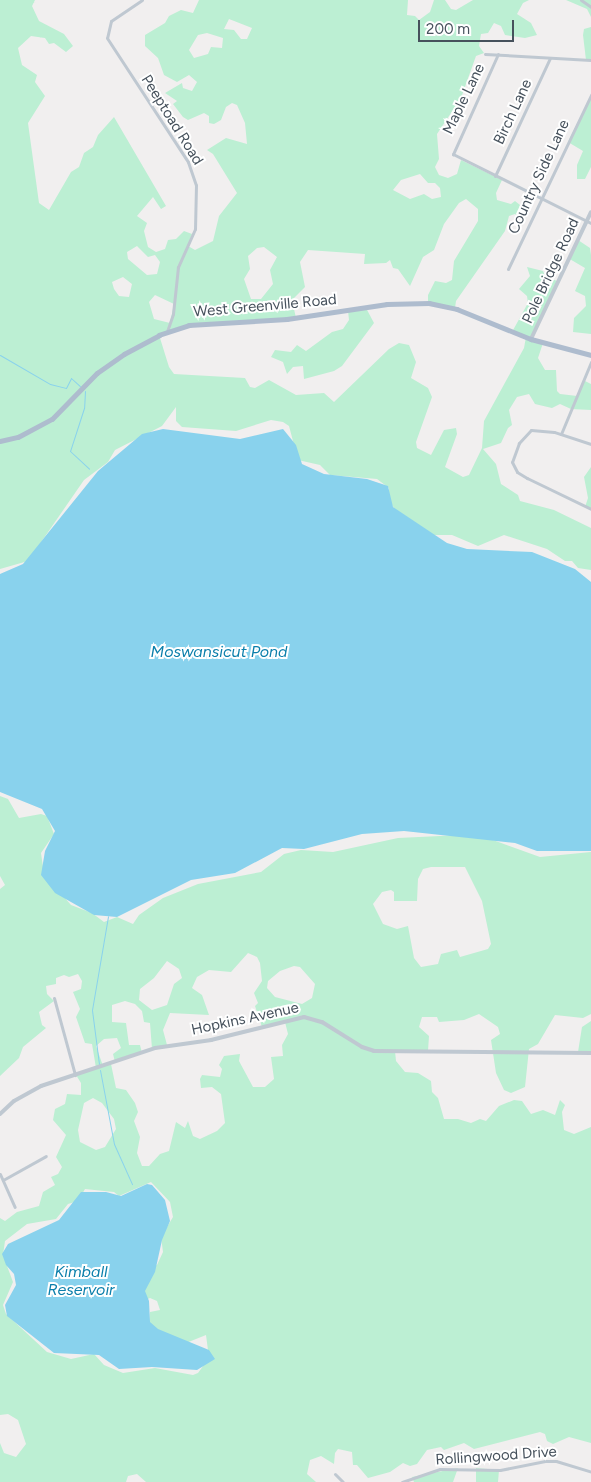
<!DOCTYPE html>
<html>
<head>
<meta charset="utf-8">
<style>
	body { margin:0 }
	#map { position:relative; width:591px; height:1482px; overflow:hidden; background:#f1efef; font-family:Figtree,sans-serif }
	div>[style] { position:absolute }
	.green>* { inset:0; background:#bcefd3 }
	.water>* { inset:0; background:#89d2ed }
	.stream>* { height:1px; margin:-0.5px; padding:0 0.5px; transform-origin:0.5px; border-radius:0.5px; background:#89d2ed }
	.minor>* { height:3px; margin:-1.5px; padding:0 1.5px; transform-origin:1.5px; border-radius:1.5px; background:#bfc8d1 }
	.tertiary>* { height:4px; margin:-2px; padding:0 2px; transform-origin:2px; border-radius:2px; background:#bfc8d1 }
	.primary>* { height:4.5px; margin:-2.25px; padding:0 2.25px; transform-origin:2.25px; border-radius:2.25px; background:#aebcce }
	span { translate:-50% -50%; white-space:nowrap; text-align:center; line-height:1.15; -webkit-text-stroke:4px #fff; paint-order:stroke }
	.street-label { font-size:15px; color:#46515c }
	.water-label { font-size:16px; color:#0b7fab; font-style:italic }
	.scale { position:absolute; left:418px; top:20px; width:96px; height:22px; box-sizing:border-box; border:2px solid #46515c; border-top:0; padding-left:6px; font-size:15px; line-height:18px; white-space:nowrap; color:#46515c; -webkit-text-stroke:4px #fff; paint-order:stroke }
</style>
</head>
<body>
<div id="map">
	<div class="green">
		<i style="clip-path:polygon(evenodd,0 0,35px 0,32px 6px,39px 21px,64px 34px,73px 46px,66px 52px,54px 43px,49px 44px,45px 38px,31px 36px,18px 48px,22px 65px,37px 75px,35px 82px,45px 96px,28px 123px,39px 203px,49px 210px,71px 172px,79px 167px,84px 153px,93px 147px,98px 135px,114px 117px,166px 206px,161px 209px,153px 197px,137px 216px,147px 223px,144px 231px,148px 247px,156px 252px,165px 249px,168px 240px,176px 239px,184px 231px,192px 234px,188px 246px,195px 250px,213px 241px,219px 216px,237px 193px,213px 154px,207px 150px,226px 138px,247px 144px,245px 123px,237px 105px,232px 103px,226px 107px,221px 120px,214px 124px,209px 123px,209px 116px,204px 113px,188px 120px,183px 117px,173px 104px,177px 101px,165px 93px,182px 83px,183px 88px,192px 91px,197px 82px,189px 75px,177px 82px,164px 75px,158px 58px,145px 46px,145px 35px,165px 23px,169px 16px,181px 10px,193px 13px,199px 0,408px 0,407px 15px,415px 16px,419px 20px,430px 12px,434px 0,445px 0,451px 9px,456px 10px,473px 0,529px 0,523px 3px,517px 14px,531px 23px,537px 35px,525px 38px,505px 35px,501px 26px,494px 23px,488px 33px,481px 34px,479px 46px,484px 53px,476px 56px,461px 98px,437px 134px,439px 159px,435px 167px,439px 175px,448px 178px,457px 174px,461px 160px,502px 180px,496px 193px,497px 200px,511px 204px,515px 201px,525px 209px,520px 218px,515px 214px,509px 216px,505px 231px,456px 301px,455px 308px,428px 303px,428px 295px,435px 281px,446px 283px,452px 280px,454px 261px,478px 221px,478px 209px,466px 199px,459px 203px,444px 224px,434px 250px,423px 257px,410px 286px,398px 269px,393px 268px,390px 260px,386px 263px,364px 264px,365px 254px,308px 250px,300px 262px,305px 287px,292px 300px,296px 318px,201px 323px,161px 334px,160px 338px,169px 367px,174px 374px,245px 378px,250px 387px,255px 388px,269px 380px,296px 395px,324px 393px,334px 402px,389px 349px,399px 343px,409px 345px,416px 362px,411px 378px,428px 388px,432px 397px,416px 442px,417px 448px,431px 455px,444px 430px,456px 428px,457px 434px,445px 467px,463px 477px,469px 475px,482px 448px,484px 421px,524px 348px,526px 337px,512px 332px,528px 303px,527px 296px,519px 289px,530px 276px,527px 267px,543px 271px,545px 276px,557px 281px,532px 338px,543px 343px,538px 358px,545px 370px,556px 370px,557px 391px,560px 394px,577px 396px,585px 381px,591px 384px,591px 410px,571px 409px,560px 404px,552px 408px,535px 404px,529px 394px,517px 397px,509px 410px,512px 425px,508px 428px,501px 443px,483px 449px,496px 464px,501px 484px,518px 495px,520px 501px,554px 510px,591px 528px,591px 570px,578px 568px,572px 561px,565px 561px,547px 549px,504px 535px,478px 546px,452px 535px,420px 535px,405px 523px,389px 501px,389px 488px,377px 479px,330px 475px,320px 465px,298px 460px,289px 426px,283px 422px,271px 420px,236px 431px,182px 427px,176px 421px,176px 407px,162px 426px,115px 450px,108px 462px,84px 480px,28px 561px,0 569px,0 0,229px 19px,252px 28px,247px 39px,241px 39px,234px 30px,224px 29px,229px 19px,0 0,207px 33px,223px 38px,222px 48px,211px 47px,208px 54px,194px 58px,189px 50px,198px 35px,207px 33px,0 0,420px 174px,428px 183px,435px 183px,440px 188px,441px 197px,432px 199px,424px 194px,410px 199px,393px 190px,401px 180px,420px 174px,0 0,137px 246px,148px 257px,155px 255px,160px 262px,157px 274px,147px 275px,128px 259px,127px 252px,137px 246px,0 0,264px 247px,277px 257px,270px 270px,273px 284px,261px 299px,251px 299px,244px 279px,250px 269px,248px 256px,257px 248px,264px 247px,0 0,123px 277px,132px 284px,129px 297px,119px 296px,114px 289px,112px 282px,123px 277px,0 0,155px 295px,174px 304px,170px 323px,154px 319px,149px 302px,155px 295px)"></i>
		<i style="clip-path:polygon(566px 0,591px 0,591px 17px,587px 9px)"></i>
		<i style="clip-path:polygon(591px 27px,591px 60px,586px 60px,583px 35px,584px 29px)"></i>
		<i style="clip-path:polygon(591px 95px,591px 167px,585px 179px,577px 179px,577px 165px,583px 151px,568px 142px)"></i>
		<i style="clip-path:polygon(578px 240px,590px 248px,591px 255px,591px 334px,573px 332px,574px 318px,586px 306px,585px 296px,575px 291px,585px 268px,568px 258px)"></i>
		<i style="clip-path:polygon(366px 308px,374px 323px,342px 366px,334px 371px,304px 379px,303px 366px,293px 367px,287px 374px,283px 362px,271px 357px,275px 350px,291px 352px,297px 345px,306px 351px,332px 332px,343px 329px,349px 320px,348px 311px)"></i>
		<i style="clip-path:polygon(591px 467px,591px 509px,585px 507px,588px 498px,584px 477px)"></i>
		<i style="clip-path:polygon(evenodd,0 796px,8px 799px,19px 818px,41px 814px,47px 816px,54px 834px,41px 853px,44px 874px,71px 905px,92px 913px,104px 922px,117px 917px,133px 924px,139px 915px,163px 898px,198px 884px,261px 872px,284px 854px,301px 850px,333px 852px,398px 838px,461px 835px,493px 840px,540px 857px,591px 852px,591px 1014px,583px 1018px,555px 1015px,538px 1044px,529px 1049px,525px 1087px,511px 1093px,504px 1090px,496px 1073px,491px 1040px,500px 1034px,498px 1027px,479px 1014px,464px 1020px,439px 1022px,437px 1017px,422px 1017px,419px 1027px,429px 1036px,428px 1051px,395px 1051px,396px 1061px,405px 1072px,418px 1073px,431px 1081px,432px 1092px,438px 1098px,444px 1119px,458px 1119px,471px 1123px,480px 1119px,486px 1121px,499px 1106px,514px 1100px,522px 1101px,531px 1114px,543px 1110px,555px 1115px,560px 1100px,565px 1105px,562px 1112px,564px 1130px,574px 1134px,591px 1127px,591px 1443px,569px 1437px,553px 1444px,547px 1441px,545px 1434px,540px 1432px,474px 1449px,464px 1443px,444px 1450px,441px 1447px,427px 1450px,417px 1464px,410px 1466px,403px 1463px,390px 1472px,368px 1478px,357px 1465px,353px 1465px,352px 1452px,338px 1449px,335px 1453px,334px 1464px,321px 1456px,310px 1460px,307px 1474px,316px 1482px,146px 1482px,137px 1474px,128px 1476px,126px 1482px,0 1482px,0 1443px,4px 1453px,16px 1457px,26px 1444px,18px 1420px,8px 1414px,0 1415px,0 1218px,5px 1221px,17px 1212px,39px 1206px,43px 1192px,55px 1185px,51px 1177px,58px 1174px,62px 1167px,56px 1157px,66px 1135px,53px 1120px,55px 1109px,65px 1104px,67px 1094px,81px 1095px,81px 1083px,76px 1075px,96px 1068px,92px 1044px,85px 1043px,76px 1017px,80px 1009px,73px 992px,81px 989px,82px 981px,78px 974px,69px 977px,64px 975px,56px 978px,56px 984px,46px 986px,47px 994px,54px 1001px,39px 1012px,42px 1025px,46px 1028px,23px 1047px,19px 1058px,0 1076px,0 889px,5px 885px,0 876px,0 796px,431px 867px,465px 867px,482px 901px,491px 944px,488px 949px,460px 957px,457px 950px,441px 954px,438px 964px,421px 967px,414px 958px,408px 926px,397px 929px,383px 924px,373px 904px,382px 892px,391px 890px,394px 892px,394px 901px,417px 901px,418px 879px,423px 869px,431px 867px,0 796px,248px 953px,257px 957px,260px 963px,262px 981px,254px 993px,258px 1003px,255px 1006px,262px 1027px,285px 1022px,288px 1034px,282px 1045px,283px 1056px,271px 1057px,274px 1079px,265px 1087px,253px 1087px,239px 1061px,240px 1054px,224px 1056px,219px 1065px,222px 1069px,220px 1077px,202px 1075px,200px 1079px,201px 1088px,212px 1087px,221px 1094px,225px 1123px,217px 1131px,200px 1139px,193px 1136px,188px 1121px,185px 1128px,176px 1122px,169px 1151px,160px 1154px,149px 1166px,142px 1166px,137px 1153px,140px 1137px,134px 1121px,138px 1112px,135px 1103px,126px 1090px,116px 1088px,111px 1064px,103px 1066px,96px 1046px,104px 1039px,117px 1038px,121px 1048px,113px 1054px,115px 1062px,142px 1053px,140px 1045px,129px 1045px,126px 1023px,112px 1022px,112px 1005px,125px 1001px,135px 1004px,142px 1011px,144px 1022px,150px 1023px,152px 1049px,167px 1045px,163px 1030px,170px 1013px,209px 1015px,202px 995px,192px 988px,197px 977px,209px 970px,231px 972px,248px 953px,0 796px,167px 961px,179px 969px,182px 978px,174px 984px,167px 1005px,152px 1010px,139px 1000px,140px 989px,154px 978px,167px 961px,0 796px,294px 966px,300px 967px,315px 984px,312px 998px,302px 1004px,275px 997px,267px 988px,268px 981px,280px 971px,294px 966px,0 796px,93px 1098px,102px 1103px,114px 1119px,116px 1129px,105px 1147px,96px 1150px,80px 1142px,78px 1130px,84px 1103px,93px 1098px,0 796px,151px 1182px,170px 1202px,173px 1217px,161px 1237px,163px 1252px,157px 1265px,154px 1266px,141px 1293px,143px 1301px,150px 1298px,157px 1301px,160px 1310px,150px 1312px,149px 1330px,176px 1347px,206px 1335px,209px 1358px,198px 1373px,193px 1375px,155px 1368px,123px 1373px,104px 1365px,94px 1354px,71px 1359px,47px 1352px,6px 1314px,3px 1305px,13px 1282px,3px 1255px,5px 1241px,27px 1224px,56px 1219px,68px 1204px,78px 1201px,85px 1189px,114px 1192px,119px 1196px,151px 1182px)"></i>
		<i style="clip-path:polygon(591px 1021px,591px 1052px,578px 1052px,582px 1027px)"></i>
		<i style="clip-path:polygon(458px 1468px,453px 1482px,414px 1482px,412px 1477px)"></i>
		<i style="clip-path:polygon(476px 1468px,499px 1470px,498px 1482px,476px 1482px)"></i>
	</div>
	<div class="water">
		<i style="clip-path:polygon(163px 429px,240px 439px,283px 429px,296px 445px,302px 464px,324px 474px,367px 479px,388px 486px,393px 507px,447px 543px,467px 549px,532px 552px,575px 569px,591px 582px,591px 851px,537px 851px,515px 843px,404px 831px,362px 834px,304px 849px,282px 848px,235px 873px,191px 880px,117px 917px,94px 915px,55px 893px,41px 875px,45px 851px,55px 831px,42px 809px,0 792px,0 574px,23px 564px,98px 471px,142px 434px)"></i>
		<i style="clip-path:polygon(147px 1184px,152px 1185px,165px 1200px,170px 1221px,162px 1240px,155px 1272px,145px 1291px,149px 1301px,150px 1322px,158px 1329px,209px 1350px,215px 1359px,197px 1370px,152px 1367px,119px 1369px,99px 1355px,54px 1353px,7px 1316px,5px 1305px,16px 1285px,14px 1274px,6px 1265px,2px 1254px,8px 1244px,59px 1220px,81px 1192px,106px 1192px,121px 1196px)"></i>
	</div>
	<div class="stream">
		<i style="left:0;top:355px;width:58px;rotate:30.1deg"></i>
		<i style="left:50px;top:384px;width:16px;rotate:14deg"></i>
		<i style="left:66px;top:388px;width:11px;rotate:-63deg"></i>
		<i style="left:71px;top:378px;width:12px;rotate:42deg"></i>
		<i style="left:85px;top:391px;width:17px;rotate:93deg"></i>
		<i style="left:84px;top:408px;width:45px;rotate:108deg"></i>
		<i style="left:70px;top:451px;width:26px;rotate:43deg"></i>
		<i style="left:99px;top:1064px;width:54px;rotate:-97.4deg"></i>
		<i style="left:92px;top:1010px;width:95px;rotate:-80.3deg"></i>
		<i style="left:100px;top:1070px;width:75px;rotate:79.3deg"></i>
		<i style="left:114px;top:1144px;width:44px;rotate:65.8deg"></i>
	</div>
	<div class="minor">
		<i style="left:142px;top:0;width:37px;rotate:146deg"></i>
		<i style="left:111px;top:21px;width:17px;rotate:103deg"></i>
		<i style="left:107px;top:38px;width:148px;rotate:56.8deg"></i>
		<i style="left:188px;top:162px;width:24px;rotate:71deg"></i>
		<i style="left:196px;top:185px;width:44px;rotate:91.3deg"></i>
		<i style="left:195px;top:229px;width:42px;rotate:114.1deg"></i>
		<i style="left:178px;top:267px;width:47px;rotate:96.1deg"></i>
		<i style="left:173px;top:314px;width:18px;rotate:109deg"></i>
		<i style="left:581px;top:0;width:12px;rotate:35deg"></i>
		<i style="left:485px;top:54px;width:106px;rotate:3.2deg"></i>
		<i style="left:498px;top:54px;width:110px;rotate:114.2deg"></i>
		<i style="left:453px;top:154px;width:154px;rotate:26.6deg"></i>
		<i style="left:495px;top:176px;width:130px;rotate:-65deg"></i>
		<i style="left:508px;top:269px;width:193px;rotate:-64.5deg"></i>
		<i style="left:561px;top:434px;width:78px;rotate:-67.4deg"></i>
		<i style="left:591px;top:444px;width:39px;rotate:-162deg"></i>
		<i style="left:554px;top:432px;width:23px;rotate:-175deg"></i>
		<i style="left:531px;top:430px;width:18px;rotate:133deg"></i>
		<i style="left:519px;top:443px;width:20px;rotate:110deg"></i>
		<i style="left:512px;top:462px;width:11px;rotate:63deg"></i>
		<i style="left:517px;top:472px;width:12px;rotate:31deg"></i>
		<i style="left:527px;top:478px;width:71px;rotate:25.8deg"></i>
		<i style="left:54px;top:998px;width:80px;rotate:74.7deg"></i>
		<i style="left:0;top:1174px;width:36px;rotate:66deg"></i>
		<i style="left:3px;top:1180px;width:49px;rotate:-29.2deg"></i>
		<i style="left:335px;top:1474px;width:11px;rotate:45deg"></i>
		<i style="left:402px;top:1482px;width:40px;rotate:-18.9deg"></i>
		<i style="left:440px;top:1469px;width:60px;rotate:1deg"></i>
		<i style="left:500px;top:1470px;width:46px;rotate:-11.3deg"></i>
		<i style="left:545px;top:1461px;width:11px"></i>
		<i style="left:556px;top:1461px;width:37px;rotate:17deg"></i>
	</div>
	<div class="tertiary">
		<i style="left:531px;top:339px;width:140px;rotate:-64.7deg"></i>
		<i style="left:0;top:1114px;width:19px;rotate:-43deg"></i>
		<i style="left:14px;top:1101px;width:31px;rotate:-29deg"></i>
		<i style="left:41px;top:1086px;width:120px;rotate:-18.4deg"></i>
		<i style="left:155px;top:1048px;width:57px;rotate:-8.1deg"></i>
		<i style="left:211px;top:1040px;width:96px;rotate:-13.9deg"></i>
		<i style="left:304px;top:1017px;width:19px;rotate:16deg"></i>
		<i style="left:322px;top:1022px;width:47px;rotate:32deg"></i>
		<i style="left:362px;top:1047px;width:13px;rotate:18deg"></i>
		<i style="left:374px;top:1051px;width:217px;rotate:0.5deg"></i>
	</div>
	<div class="primary">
		<i style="left:0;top:441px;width:18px;rotate:-13deg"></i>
		<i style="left:18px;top:437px;width:38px;rotate:-28deg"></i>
		<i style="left:52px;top:419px;width:64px;rotate:-45.6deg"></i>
		<i style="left:97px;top:373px;width:33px;rotate:-35deg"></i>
		<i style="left:124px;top:354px;width:40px;rotate:-28deg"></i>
		<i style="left:159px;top:335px;width:32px;rotate:-18deg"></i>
		<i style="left:189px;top:325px;width:98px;rotate:-3.5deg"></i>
		<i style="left:287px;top:319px;width:101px;rotate:-8.5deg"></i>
		<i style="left:387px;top:304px;width:42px;rotate:-1.4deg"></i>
		<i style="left:429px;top:303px;width:29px;rotate:12deg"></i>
		<i style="left:457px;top:309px;width:80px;rotate:22.1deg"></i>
		<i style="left:531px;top:339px;width:62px;rotate:14.9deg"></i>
	</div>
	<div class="street-label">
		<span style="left:464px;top:99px;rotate:-64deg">Maple Lane</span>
		<span style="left:513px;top:112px;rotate:-65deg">Birch Lane</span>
		<span style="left:172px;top:120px;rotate:58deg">Peeptoad Road</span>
		<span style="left:539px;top:177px;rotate:-65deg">Country Side Lane</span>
		<span style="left:551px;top:271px;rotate:-65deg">Pole Bridge Road</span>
		<span style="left:265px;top:306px;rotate:-5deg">West Greenville Road</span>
		<span style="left:245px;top:1019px;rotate:-12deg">Hopkins Avenue</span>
		<span style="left:496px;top:1456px;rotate:-4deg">Rollingwood Drive</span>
	</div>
	<div class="water-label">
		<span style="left:219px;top:652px">Moswansicut Pond</span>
		<span style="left:81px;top:1281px">Kimball<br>Reservoir</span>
	</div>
	<div class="scale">200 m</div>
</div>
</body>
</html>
